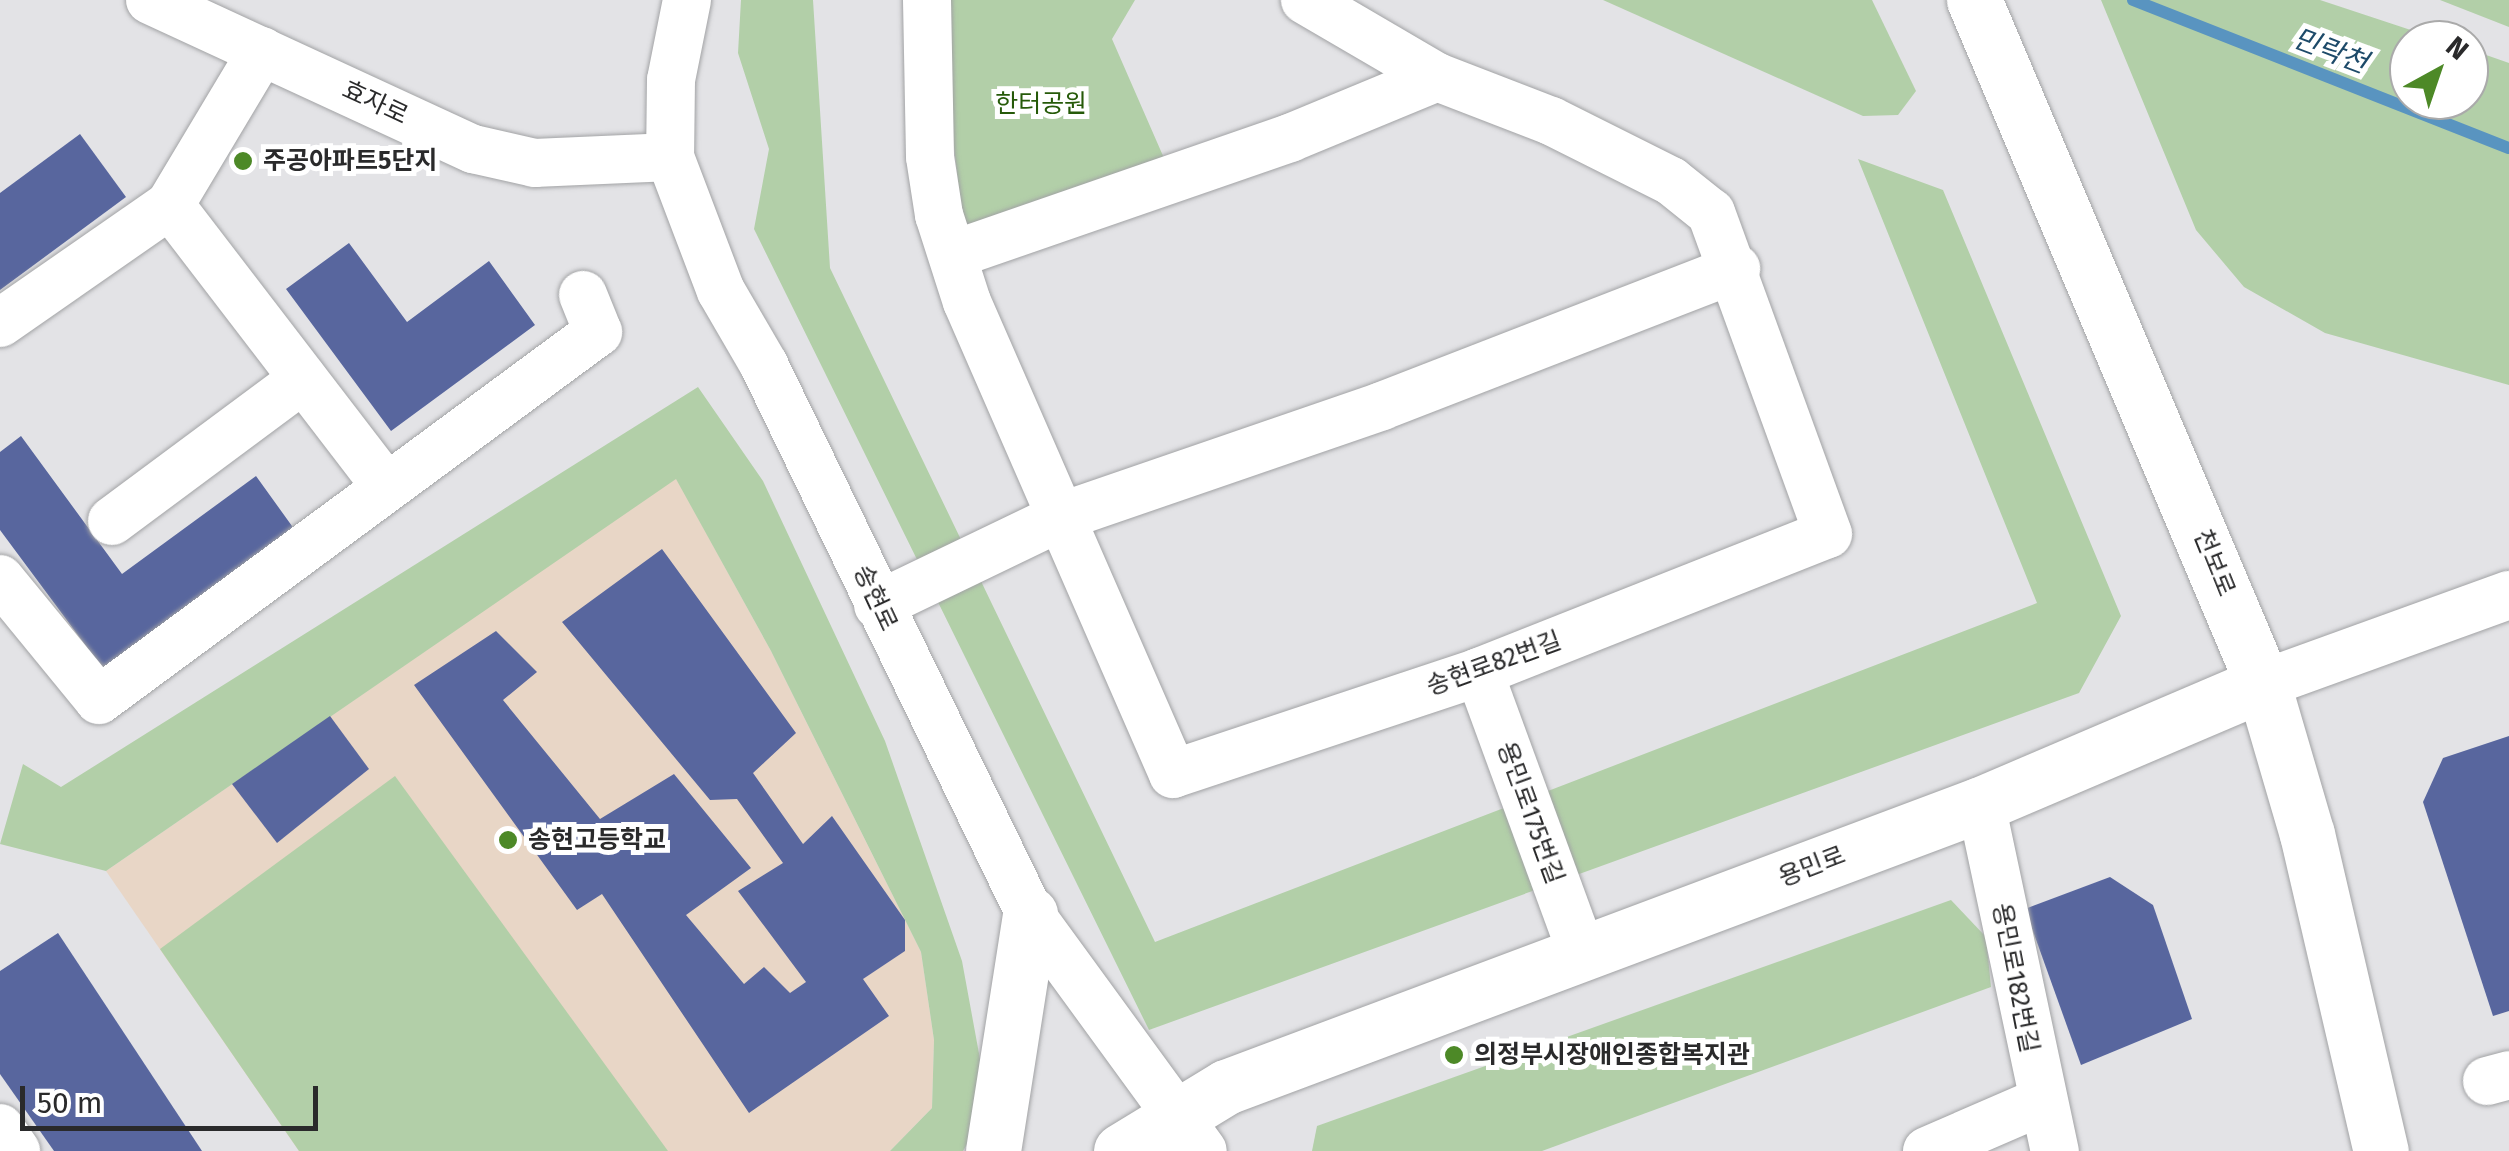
<!DOCTYPE html>
<html>
<head>
<meta charset="utf-8">
<style>
	body { margin:0 }
	#map { position:relative; width:2509px; height:1151px; overflow:hidden; background:#e3e3e6; font-family:"Fira Sans","Noto Sans KR",sans-serif }
	div>[style] { position:absolute }
	.education>* { inset:0; background:#e8d6c6 }
	.green>* { inset:0; background:#b2cfa8 }
	.stream>* { height:12px; margin:-6px; padding:0 6px; transform-origin:6px; border-radius:6px; background:#5994c0 }
	.building>* { inset:0; background:#58669e }
	.roads { filter:drop-shadow(0 0 2px #a2a3a5) drop-shadow(0 0 2px #a2a3a5) }
	.minor>* { height:48px; margin:-24px; padding:0 24px; transform-origin:24px; border-radius:24px; background:#fff }
	.major>* { height:55px; margin:-27.5px; padding:0 27.5px; transform-origin:27.5px; border-radius:27.5px; background:#fff }
	.dots>* { width:28px; height:28px; translate:-50% -50%; box-sizing:border-box; border:5px solid #fff; border-radius:50% }
	span { translate:-50% -50%; white-space:nowrap; text-align:center; line-height:1.15; -webkit-text-stroke:10px #fff; paint-order:stroke }
	.street-label { font-size:25px; color:#2a2a2b }
	.park-label { font-size:25px; color:#265a09 }
	.poi-label { font-size:25px; color:#2a2a2b; font-weight:700 }
	.left { translate:0 -50%; text-align:left }
	.water-label { font-size:28px; color:#1d4a69; font-style:italic }
	.north { position:absolute; left:2389px; top:20px; width:100px; height:100px; box-sizing:border-box; background:#fff; border:2px solid #aaa; border-radius:50%; rotate:40deg; font-size:28px; font-weight:700; line-height:40px; text-align:center; color:#2a2a2b }
	.north::after { content:''; display:block; margin:auto; width:35px; height:45px; background:#4d8927; clip-path:polygon(50% 0,100% 100%,50% 72%,0 100%) }
	.scale { position:absolute; left:20px; top:1086px; width:298px; height:45px; box-sizing:border-box; border:5px solid #2a2a2b; border-top:0; padding-left:12px; font-size:30px; line-height:35px; white-space:nowrap; color:#2a2a2b; -webkit-text-stroke:8px #fff; paint-order:stroke }
</style>
</head>
<body>
<div id="map">
	<div class="education">
		<i style="clip-path:polygon(676px 478px,771px 651px,921px 952px,934px 1040px,932px 1108px,890px 1151px,299px 1151px,106px 871px)"></i>
	</div>
	<div class="green">
		<i style="clip-path:polygon(741px 0,813px 0,830px 268px,1155px 942px,2037px 603px,1858px 159px,1943px 190px,2121px 616px,2079px 693px,1149px 1030px,754px 229px,769px 149px,738px 53px)"></i>
		<i style="clip-path:polygon(946px 0,1135px 0,1112px 39px,1167px 165px,964px 232px,950px 113px)"></i>
		<i style="clip-path:polygon(1603px 0,1872px 0,1916px 91px,1898px 115px,1863px 116px)"></i>
		<i style="clip-path:polygon(2101px 0,2320px 0,2441px 40px,2409px 40px,2409px 100px,2469px 100px,2469px 49px,2509px 63px,2509px 385px,2325px 333px,2244px 287px,2196px 230px)"></i>
		<i style="clip-path:polygon(2440px 0,2509px 0,2509px 27px)"></i>
		<i style="clip-path:polygon(698px 387px,763px 481px,885px 741px,962px 961px,980px 1059px,979px 1124px,963px 1151px,890px 1151px,932px 1108px,934px 1040px,921px 952px,771px 651px,676px 479px,106px 871px,0 844px,23px 764px,61px 787px)"></i>
		<i style="clip-path:polygon(395px 776px,668px 1151px,299px 1151px,160px 949px)"></i>
		<i style="clip-path:polygon(1951px 900px,1986px 937px,1991px 987px,1542px 1151px,1312px 1151px,1317px 1126px)"></i>
	</div>
	<div class="stream">
		<i style="left:2133px;top:0;width:404px;rotate:21.5deg"></i>
	</div>
	<div class="building">
		<i style="clip-path:polygon(80px 134px,126px 197px,0 290px,0 193px)"></i>
		<i style="clip-path:polygon(349px 243px,407px 322px,489px 261px,535px 325px,391px 431px,286px 289px)"></i>
		<i style="clip-path:polygon(21px 436px,122px 574px,256px 476px,297px 533px,106px 673px,0 530px,0 452px)"></i>
		<i style="clip-path:polygon(662px 549px,796px 733px,753px 773px,803px 844px,832px 816px,905px 920px,905px 951px,863px 979px,889px 1016px,749px 1113px,602px 894px,577px 910px,414px 685px,496px 631px,537px 672px,503px 700px,600px 819px,674px 774px,751px 868px,686px 915px,744px 984px,764px 967px,790px 993px,806px 982px,738px 891px,783px 863px,737px 799px,710px 800px,562px 622px)"></i>
		<i style="clip-path:polygon(330px 716px,369px 769px,277px 843px,232px 784px)"></i>
		<i style="clip-path:polygon(2509px 736px,2509px 1011px,2493px 1016px,2423px 802px,2443px 758px)"></i>
		<i style="clip-path:polygon(2110px 877px,2153px 905px,2192px 1019px,2081px 1065px,2025px 909px)"></i>
		<i style="clip-path:polygon(58px 933px,202px 1151px,54px 1151px,0 1074px,0 971px)"></i>
	</div>
	<div class="roads">
		<div class="minor">
			<i style="left:150px;top:0;width:356px;rotate:24.8deg"></i>
			<i style="left:473px;top:149px;width:64px;rotate:12.7deg"></i>
			<i style="left:535px;top:163px;width:135px;rotate:-2.5deg"></i>
			<i style="left:687px;top:0;width:82px;rotate:101.3deg"></i>
			<i style="left:671px;top:80px;width:77px;rotate:90.7deg"></i>
			<i style="left:670px;top:157px;width:143px;rotate:69.2deg"></i>
			<i style="left:721px;top:291px;width:86px;rotate:59.8deg"></i>
			<i style="left:764px;top:365px;width:610px;rotate:64.15deg"></i>
			<i style="left:1030px;top:914px;width:293px;rotate:53.9deg"></i>
			<i style="left:927px;top:0;width:157px;rotate:88.9deg"></i>
			<i style="left:930px;top:157px;width:59px;rotate:81.2deg"></i>
			<i style="left:939px;top:215px;width:91px;rotate:72.2deg"></i>
			<i style="left:967px;top:302px;width:515px;rotate:66.42deg"></i>
			<i style="left:1173px;top:774px;width:323px;rotate:-18.4deg"></i>
			<i style="left:1479px;top:672px;width:375px;rotate:-21.6deg"></i>
			<i style="left:1828px;top:534px;width:342px;rotate:-110deg"></i>
			<i style="left:1711px;top:213px;width:51px;rotate:-141.3deg"></i>
			<i style="left:1671px;top:181px;width:134px;rotate:-153.4deg"></i>
			<i style="left:1551px;top:121px;width:122px;rotate:-158.9deg"></i>
			<i style="left:1437px;top:77px;width:153px;rotate:-149.7deg"></i>
			<i style="left:262px;top:51px;width:179px;rotate:120.9deg"></i>
			<i style="left:170px;top:205px;width:352px;rotate:52.5deg"></i>
			<i style="left:955px;top:254px;width:355px;rotate:-19.1deg"></i>
			<i style="left:1290px;top:138px;width:159px;rotate:-22.5deg"></i>
			<i style="left:0;top:323px;width:207px;rotate:-34.8deg"></i>
			<i style="left:112px;top:521px;width:238px;rotate:-36.6deg"></i>
			<i style="left:0;top:579px;width:156px;rotate:50.7deg"></i>
			<i style="left:99px;top:700px;width:620px;rotate:-36.41deg"></i>
			<i style="left:598px;top:332px;width:40px;rotate:-112deg"></i>
			<i style="left:878px;top:605px;width:205px;rotate:-25.7deg"></i>
			<i style="left:1063px;top:516px;width:337px;rotate:-19deg"></i>
			<i style="left:1382px;top:406px;width:380px;rotate:-21.2deg"></i>
			<i style="left:1479px;top:672px;width:299px;rotate:69.9deg"></i>
			<i style="left:2263px;top:684px;width:262px;rotate:-19.9deg"></i>
			<i style="left:1981px;top:804px;width:355px;rotate:78deg"></i>
			<i style="left:2487px;top:1081px;width:23px;rotate:-15deg"></i>
			<i style="left:0;top:1128px;width:28px;rotate:55deg"></i>
			<i style="left:1927px;top:1151px;width:123px;rotate:-23.4deg"></i>
		</div>
		<div class="major">
			<i style="left:1974px;top:0;width:743px;rotate:67.1deg"></i>
			<i style="left:2263px;top:684px;width:156px;rotate:73.7deg"></i>
			<i style="left:2307px;top:834px;width:326px;rotate:76.9deg"></i>
			<i style="left:993px;top:1151px;width:240px;rotate:-81.1deg"></i>
			<i style="left:1121px;top:1151px;width:123px;rotate:-31.4deg"></i>
			<i style="left:1226px;top:1087px;width:806px;rotate:-20.55deg"></i>
			<i style="left:1981px;top:804px;width:306px;rotate:-23.1deg"></i>
		</div>
	</div>
	<div class="dots">
		<i style="left:243px;top:161px;background:#4d8927"></i>
		<i style="left:508px;top:840px;background:#4d8927"></i>
		<i style="left:1454px;top:1055px;background:#4d8927"></i>
	</div>
	<div class="street-label">
		<span style="left:375px;top:103px;rotate:25deg">효자로</span>
		<span style="left:2214px;top:563px;rotate:68deg">천보로</span>
		<span style="left:875px;top:598px;rotate:65deg">송현로</span>
		<span style="left:1494px;top:664px;rotate:-20deg">송현로82번길</span>
		<span style="left:1530px;top:813px;rotate:70deg">용민로175번길</span>
		<span style="left:1812px;top:867px;rotate:-21deg">용민로</span>
		<span style="left:2015px;top:978px;rotate:79deg">용민로182번길</span>
	</div>
	<div class="park-label">
		<span style="left:1041px;top:104px">한터공원</span>
	</div>
	<div class="poi-label">
		<span class="left" style="left:263px;top:161px">주공아파트5단지</span>
		<span class="left" style="left:528px;top:840px">송현고등학교</span>
		<span class="left" style="left:1474px;top:1055px">의정부시장애인종합복지관</span>
	</div>
	<div class="water-label">
		<span style="left:2330px;top:51px;rotate:21deg">민락천</span>
	</div>
	<div class="north">N</div>
	<div class="scale">50 m</div>
</div>
</body>
</html>
